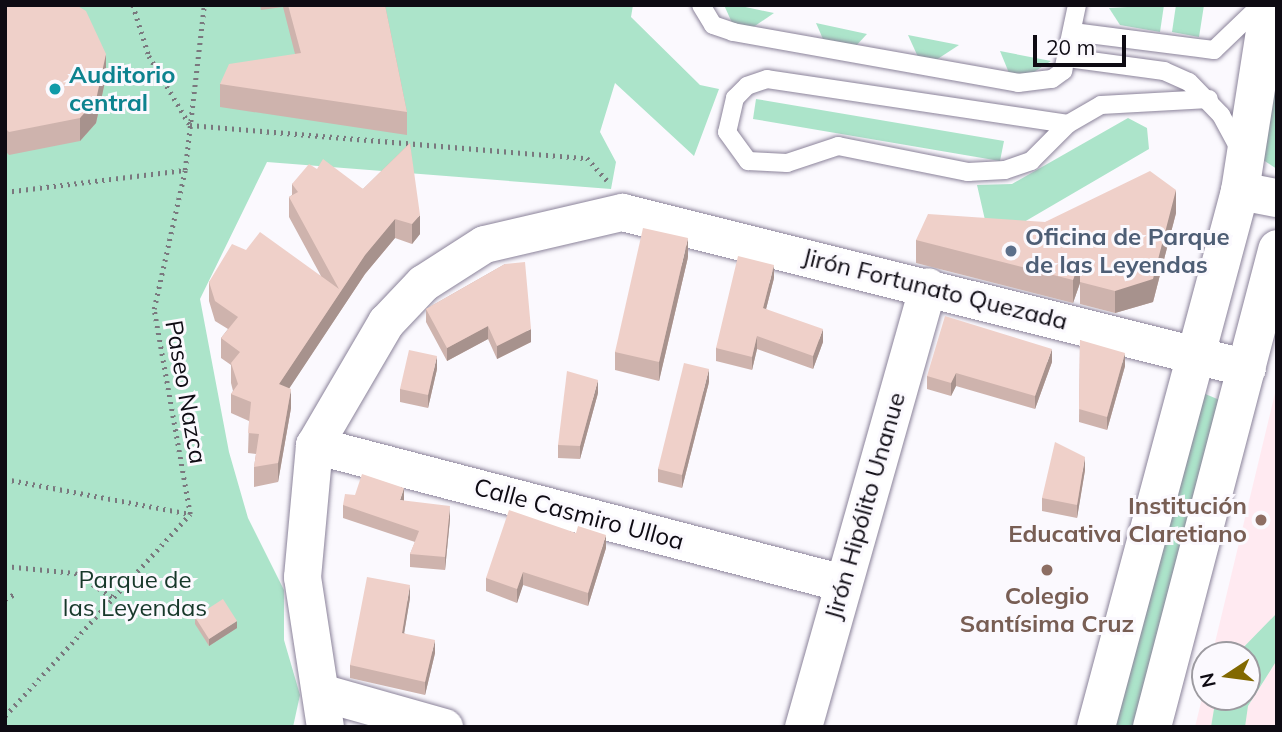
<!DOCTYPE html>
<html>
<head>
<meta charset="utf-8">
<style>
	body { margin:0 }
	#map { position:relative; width:1282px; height:732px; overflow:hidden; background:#fbf9fe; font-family:Mulish,sans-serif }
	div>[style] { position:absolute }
	.education>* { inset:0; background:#ffeaf1 }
	.green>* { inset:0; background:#ace4ca }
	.path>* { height:4.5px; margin-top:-2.25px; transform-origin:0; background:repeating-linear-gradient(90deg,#7a787e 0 2px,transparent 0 7px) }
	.roads { filter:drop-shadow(0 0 2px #8b839a) drop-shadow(0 0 2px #8b839a) }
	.service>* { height:18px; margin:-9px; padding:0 9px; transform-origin:9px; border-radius:9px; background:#fff }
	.minor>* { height:37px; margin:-18.5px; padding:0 18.5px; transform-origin:18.5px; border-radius:18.5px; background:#fff }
	.secondary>* { height:38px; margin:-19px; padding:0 19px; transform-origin:19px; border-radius:19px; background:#fff }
	.wall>* { inset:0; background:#ceb3ad }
	.shaded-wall>* { inset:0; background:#a7928d }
	.building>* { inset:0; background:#efd0c9 }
	.dots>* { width:19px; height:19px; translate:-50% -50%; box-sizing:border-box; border:4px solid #fbf9fe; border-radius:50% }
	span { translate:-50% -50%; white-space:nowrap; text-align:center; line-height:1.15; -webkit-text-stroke:6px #fbf9fe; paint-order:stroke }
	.culture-label { font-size:24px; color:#0d838f; font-weight:700 }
	.left { translate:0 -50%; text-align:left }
	.service-label { font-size:24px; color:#4e5e75; font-weight:700 }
	.street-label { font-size:24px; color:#0e0b13 }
	.education-label { font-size:24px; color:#785e54; font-weight:700 }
	.right { translate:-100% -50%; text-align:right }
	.park-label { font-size:24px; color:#17382a }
	.frame { position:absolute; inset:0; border:7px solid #0e0b13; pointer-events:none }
	.north { position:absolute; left:1191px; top:641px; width:70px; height:70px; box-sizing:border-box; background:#fbf9fe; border:2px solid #9c9aa0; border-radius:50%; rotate:257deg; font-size:19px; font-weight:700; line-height:28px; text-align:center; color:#0e0b13 }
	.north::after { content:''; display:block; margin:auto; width:24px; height:32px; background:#826901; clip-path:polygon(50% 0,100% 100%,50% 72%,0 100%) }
	.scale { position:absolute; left:1033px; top:35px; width:93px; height:32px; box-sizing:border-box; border:4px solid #0e0b13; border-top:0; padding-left:9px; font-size:21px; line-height:24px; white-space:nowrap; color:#0e0b13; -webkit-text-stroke:5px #fbf9fe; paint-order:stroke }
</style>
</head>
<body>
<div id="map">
	<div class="education">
		<i style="clip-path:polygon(1277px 385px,1277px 727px,1195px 727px,1205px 686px,1205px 697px,1247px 697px,1247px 655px,1212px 655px)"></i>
	</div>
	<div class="green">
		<i style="clip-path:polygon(5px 5px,633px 5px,631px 17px,700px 85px,719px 89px,694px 156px,615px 83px,600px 132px,616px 162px,611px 189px,267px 162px,200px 299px,229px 452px,248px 518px,284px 590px,284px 640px,300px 695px,293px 727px,5px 727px)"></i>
		<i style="clip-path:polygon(724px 5px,736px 5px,774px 13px,749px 30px,733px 25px)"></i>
		<i style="clip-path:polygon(1164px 5px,1160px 32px,1120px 25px,1109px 8px)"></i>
		<i style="clip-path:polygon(1176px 5px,1204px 5px,1199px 37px,1172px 32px)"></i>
		<i style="clip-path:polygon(1277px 5px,1277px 169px,1257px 156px)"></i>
		<i style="clip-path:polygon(816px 23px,867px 34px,854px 48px,826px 46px)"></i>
		<i style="clip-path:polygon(908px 35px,959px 45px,933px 62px,918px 57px)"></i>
		<i style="clip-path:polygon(1000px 51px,1051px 61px,1025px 78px,1009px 73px)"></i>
		<i style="clip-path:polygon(756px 99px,1004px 141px,1000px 161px,753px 119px)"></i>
		<i style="clip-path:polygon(1128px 118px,1147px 128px,1149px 149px,1024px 222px,985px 220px,977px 185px,1012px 184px)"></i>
		<i style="clip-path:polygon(1191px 388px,1222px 401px,1137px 727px,1104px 727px)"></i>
		<i style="clip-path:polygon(1277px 613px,1277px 660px,1248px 706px,1245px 727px,1211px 727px,1216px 697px,1247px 697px,1247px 655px,1236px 655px)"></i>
	</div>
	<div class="path">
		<i style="left:133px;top:5px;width:53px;rotate:72.6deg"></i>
		<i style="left:149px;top:56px;width:80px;rotate:59.3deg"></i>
		<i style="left:190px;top:125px;width:398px;rotate:4.8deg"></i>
		<i style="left:587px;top:158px;width:30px;rotate:48deg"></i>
		<i style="left:5px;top:192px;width:181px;rotate:-7deg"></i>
		<i style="left:5px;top:479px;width:188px;rotate:10.7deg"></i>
		<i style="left:5px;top:566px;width:70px;rotate:5.7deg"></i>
		<i style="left:75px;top:573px;width:46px;rotate:32.7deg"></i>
		<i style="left:5px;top:599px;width:13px;rotate:-27deg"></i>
		<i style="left:5px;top:716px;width:274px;rotate:-47.5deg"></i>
		<i style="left:190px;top:514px;width:208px;rotate:-100deg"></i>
		<i style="left:154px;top:309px;width:142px;rotate:-77.4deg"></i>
		<i style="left:185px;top:170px;width:166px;rotate:-83.4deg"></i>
	</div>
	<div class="roads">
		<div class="service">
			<i style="left:701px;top:5px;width:23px;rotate:59deg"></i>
			<i style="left:713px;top:25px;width:21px;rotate:19deg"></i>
			<i style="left:733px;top:32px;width:290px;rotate:10.1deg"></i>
			<i style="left:1018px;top:83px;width:34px;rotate:-7deg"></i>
			<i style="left:1052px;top:79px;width:14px;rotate:-36deg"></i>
			<i style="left:1063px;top:71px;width:67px;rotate:-78deg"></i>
			<i style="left:1073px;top:32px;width:142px;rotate:7.3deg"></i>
			<i style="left:1214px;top:50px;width:65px;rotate:-43.8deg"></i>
			<i style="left:1068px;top:58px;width:97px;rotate:7.7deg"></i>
			<i style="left:1164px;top:71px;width:27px;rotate:24deg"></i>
			<i style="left:1189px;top:82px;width:46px;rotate:45.9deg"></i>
			<i style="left:1221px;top:115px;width:42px;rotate:61.6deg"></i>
			<i style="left:1068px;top:124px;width:304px;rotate:-171.5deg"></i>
			<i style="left:767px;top:79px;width:21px;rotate:161deg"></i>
			<i style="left:747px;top:86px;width:17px;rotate:135deg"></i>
			<i style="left:735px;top:98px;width:35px;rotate:103deg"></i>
			<i style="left:727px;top:132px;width:36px;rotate:54deg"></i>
			<i style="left:748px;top:161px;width:39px;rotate:3deg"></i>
			<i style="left:787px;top:163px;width:54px;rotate:-18.4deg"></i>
			<i style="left:838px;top:146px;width:133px;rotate:11.3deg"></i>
			<i style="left:968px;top:172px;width:37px;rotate:-3deg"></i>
			<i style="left:1005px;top:170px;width:28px;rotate:-19deg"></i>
			<i style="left:1031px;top:161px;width:52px;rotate:-45deg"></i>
			<i style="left:1068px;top:124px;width:38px;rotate:-30deg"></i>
			<i style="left:1101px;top:105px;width:108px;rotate:-3.2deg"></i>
		</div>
		<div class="minor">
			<i style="left:314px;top:445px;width:547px;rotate:14.62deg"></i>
			<i style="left:324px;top:693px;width:125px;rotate:15.8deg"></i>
			<i style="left:325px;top:727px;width:152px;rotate:-98.7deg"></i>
			<i style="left:302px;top:577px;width:133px;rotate:-84.8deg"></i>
			<i style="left:314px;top:445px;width:143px;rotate:-59.7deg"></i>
			<i style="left:386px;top:322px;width:54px;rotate:-46.5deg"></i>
			<i style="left:423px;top:283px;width:72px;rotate:-32.6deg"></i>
			<i style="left:484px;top:244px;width:142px;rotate:-13.1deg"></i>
			<i style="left:622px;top:212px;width:644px;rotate:14.01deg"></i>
			<i style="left:803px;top:727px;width:458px;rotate:-74.2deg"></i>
		</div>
		<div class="secondary">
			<i style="left:1240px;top:191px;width:38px;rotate:11deg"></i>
			<i style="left:1096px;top:727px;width:555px;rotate:-74.96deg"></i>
			<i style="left:1240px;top:191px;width:188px;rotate:-81.1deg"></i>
			<i style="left:1152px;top:727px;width:494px;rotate:-75.3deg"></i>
		</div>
	</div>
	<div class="wall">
		<i style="clip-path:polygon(5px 5px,106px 77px,96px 123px,80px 141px,9px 155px,5px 151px)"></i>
		<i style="clip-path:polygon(260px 5px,385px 5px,407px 112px,407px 135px,220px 107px,220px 84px,295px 54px,283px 7px,261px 10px)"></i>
		<i style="clip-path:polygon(410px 143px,420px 234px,412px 244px,395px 238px,365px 274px,289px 388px,291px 408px,278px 482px,254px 487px,254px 467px,256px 454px,248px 453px,249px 421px,231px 413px,231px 394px,233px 391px,231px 383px,231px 365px,221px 358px,221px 338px,228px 329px,215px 321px,209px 301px,209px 282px,246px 250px,321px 276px,289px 217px,289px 197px,292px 195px,292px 184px,317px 169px,363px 189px)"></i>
		<i style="clip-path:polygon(1176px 213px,1153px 302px,1115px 313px,1080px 304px,1080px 283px,1073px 303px,916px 263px,916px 240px,1045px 222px)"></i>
		<i style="clip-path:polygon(688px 257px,659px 381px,615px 370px,615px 352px)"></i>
		<i style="clip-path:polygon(505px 264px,531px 342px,497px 359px,488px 339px,447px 361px,426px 322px,426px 309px)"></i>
		<i style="clip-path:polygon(774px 278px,766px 309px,823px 342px,813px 369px,757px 349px,752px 370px,716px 361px,716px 348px)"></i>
		<i style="clip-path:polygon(1080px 340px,1125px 366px,1107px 430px,1079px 422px)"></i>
		<i style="clip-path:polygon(1052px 362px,1035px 409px,956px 386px,951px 396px,927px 389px,927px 376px)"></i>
		<i style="clip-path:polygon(437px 369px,428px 408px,400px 402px,400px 389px)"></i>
		<i style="clip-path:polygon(709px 382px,682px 488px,658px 482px,658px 469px)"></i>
		<i style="clip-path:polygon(598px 393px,580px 459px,558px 458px,558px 445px)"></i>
		<i style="clip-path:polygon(1085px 470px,1077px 518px,1042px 511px,1042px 498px)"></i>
		<i style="clip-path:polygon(404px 501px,450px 519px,445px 570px,410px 567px,410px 554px,415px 542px,343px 518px,343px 505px)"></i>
		<i style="clip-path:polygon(606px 548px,588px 606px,523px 585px,517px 603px,486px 591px,486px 578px)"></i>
		<i style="clip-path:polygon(410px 598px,404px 633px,435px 653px,425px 695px,350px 678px,350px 665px)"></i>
		<i style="clip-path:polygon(195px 617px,237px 628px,209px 646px,195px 624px)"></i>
	</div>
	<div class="shaded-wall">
		<i style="clip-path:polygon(106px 54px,106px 77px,96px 123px,80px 141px,80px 118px)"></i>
		<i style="clip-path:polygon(1176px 190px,1176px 213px,1153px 302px,1115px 313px,1115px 291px)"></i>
		<i style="clip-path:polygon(420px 215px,420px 234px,412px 244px,412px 224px)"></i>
		<i style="clip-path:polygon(395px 219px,395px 238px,365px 274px,279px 404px,279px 384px,365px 255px)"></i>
		<i style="clip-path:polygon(688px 238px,688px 257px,659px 381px,659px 362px)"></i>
		<i style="clip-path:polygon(1080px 260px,1080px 283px,1073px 303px,1073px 280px)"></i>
		<i style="clip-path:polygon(774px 265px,774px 278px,763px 321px,763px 308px)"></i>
		<i style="clip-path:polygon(488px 326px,488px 339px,447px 361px,447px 348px)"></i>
		<i style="clip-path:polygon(531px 329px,531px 342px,497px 359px,497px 346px)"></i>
		<i style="clip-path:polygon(823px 329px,823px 342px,813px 369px,813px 356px)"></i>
		<i style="clip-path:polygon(757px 336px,757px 349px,752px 370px,752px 357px)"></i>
		<i style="clip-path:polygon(1052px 349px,1052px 362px,1035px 409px,1035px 396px)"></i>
		<i style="clip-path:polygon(1125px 353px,1125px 366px,1107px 430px,1107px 417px)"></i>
		<i style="clip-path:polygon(437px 356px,437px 369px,428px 408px,428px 395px)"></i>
		<i style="clip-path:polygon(709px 369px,709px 382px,682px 488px,682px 475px)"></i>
		<i style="clip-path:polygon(956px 373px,956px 386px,951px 396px,951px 383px)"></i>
		<i style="clip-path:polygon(598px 380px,598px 393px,580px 459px,580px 446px)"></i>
		<i style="clip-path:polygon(291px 389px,291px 408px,278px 482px,278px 463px)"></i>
		<i style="clip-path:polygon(1085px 457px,1085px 470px,1077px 518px,1077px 505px)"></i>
		<i style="clip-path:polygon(404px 488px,404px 501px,400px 500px)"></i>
		<i style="clip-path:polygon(450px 506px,450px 519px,445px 570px,445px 557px)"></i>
		<i style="clip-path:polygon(606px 535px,606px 548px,588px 606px,588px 593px)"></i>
		<i style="clip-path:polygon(523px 572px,523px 585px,517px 603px,517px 589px)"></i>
		<i style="clip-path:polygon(410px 585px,410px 598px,402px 646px,402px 633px)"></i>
		<i style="clip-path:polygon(237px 621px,237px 628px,209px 646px,209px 639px)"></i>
		<i style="clip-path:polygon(435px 640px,435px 653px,425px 695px,425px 682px)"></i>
	</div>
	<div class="building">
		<i style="clip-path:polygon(5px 5px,76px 5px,86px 11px,106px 54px,96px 100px,80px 118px,9px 132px,5px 128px)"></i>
		<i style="clip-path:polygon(288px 5px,385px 5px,407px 112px,220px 84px,229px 64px,301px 53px)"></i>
		<i style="clip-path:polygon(410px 143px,420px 215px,412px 224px,395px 219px,365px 255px,279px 384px,291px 389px,278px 463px,254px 467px,259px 434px,248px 433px,251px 402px,231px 394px,238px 384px,231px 363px,240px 352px,221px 338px,238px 317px,215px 301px,209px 282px,232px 244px,246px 250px,260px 232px,339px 289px,289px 197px,298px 192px,292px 184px,309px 164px,317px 169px,323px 159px,363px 189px)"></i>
		<i style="clip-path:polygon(1150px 171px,1176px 190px,1153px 279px,1115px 291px,1080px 282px,1080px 260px,1073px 280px,916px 240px,928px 214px,1045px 222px)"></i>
		<i style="clip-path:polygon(643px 228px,688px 238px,659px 362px,615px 352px)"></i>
		<i style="clip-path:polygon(738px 256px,774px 265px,763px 308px,823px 329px,813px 356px,757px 336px,752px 357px,716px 348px)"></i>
		<i style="clip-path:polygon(525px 262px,531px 329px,497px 346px,488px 326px,447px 348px,426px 309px,505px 264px)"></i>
		<i style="clip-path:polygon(945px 316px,1052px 349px,1035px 396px,956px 373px,951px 383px,927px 376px)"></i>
		<i style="clip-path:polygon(1080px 340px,1125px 353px,1107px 417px,1079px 409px)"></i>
		<i style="clip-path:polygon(409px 350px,437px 356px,428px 395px,400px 389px)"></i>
		<i style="clip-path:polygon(684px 363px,709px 369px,682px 475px,658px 469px)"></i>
		<i style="clip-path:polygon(567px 371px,598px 380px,580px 446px,558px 445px)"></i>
		<i style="clip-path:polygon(1055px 442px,1085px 457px,1077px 505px,1042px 498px)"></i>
		<i style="clip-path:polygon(362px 474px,404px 488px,400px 500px,450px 506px,445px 557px,410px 554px,419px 531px,343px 505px,345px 494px,355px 495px)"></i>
		<i style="clip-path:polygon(509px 510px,576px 533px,578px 526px,606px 535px,588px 593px,523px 572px,517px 589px,486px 578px)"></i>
		<i style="clip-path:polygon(367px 577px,410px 585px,402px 633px,435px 640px,425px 682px,350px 665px)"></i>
		<i style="clip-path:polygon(223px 599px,237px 621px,209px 639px,195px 617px)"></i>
	</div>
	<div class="dots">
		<i style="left:55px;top:89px;background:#0f9aa8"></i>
		<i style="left:1011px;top:251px;background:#5c6f8a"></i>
		<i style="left:1261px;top:520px;background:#8d6e63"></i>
		<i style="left:1047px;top:570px;background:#8d6e63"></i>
	</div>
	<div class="culture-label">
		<span class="left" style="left:69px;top:89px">Auditorio<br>central</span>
	</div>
	<div class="service-label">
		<span class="left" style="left:1025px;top:251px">Oficina de Parque<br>de las Leyendas</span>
	</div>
	<div class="street-label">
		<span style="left:935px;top:289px;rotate:14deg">Jirón Fortunato Quezada</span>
		<span style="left:186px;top:392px;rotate:80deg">Paseo Nazca</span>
		<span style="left:865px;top:506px;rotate:-74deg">Jirón Hipólito Unanue</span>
		<span style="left:579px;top:514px;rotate:15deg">Calle Casmiro Ulloa</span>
	</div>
	<div class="education-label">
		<span class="right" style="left:1247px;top:520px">Institución<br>Educativa Claretiano</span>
		<span style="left:1047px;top:610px">Colegio<br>Santísima Cruz</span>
	</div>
	<div class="park-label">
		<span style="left:135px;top:594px">Parque de<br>las Leyendas</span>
	</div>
	<div class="frame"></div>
	<div class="north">N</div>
	<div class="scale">20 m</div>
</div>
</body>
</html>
